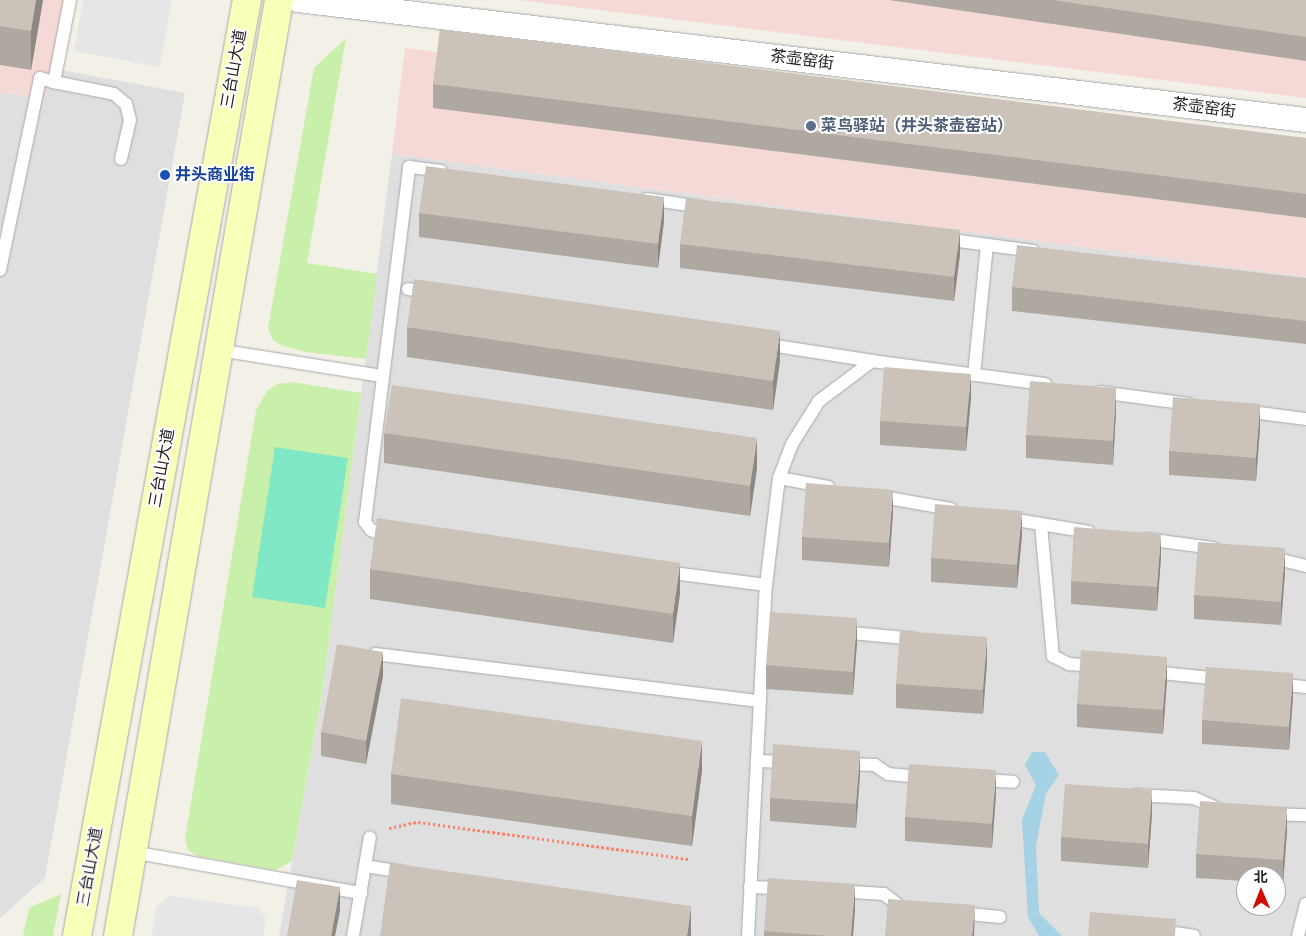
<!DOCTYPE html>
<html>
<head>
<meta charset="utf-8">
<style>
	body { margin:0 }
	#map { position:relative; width:1306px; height:936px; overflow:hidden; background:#f3f0e8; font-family:"Space Grotesk","Noto Sans SC",sans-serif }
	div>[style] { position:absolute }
	.residential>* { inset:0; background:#e0dfdf }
	.commercial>* { inset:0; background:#f4d9d6 }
	.grass>* { inset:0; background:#c9f0aa }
	.pitch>* { inset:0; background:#80e8c5 }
	.parking>* { inset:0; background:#e6e6e6 }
	.water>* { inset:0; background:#a5d2e4 }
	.path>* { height:3px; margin-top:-1.5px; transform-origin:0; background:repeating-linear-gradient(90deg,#ff836c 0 2.5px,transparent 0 5px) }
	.roads { filter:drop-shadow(0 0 1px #a9a9a9) drop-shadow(0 0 1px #a9a9a9) }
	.lane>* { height:12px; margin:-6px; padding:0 6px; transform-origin:6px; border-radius:6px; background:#fff }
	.street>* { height:24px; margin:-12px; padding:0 12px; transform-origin:12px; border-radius:12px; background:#fff }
	.secondary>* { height:28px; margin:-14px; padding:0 14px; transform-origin:14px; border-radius:14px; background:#f8ffb9 }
	.wall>* { inset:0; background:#afa8a0 }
	.shaded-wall>* { inset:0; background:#8e8882 }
	.building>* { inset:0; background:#cbc3ba }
	.dots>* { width:14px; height:14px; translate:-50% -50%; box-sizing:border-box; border:2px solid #fff; border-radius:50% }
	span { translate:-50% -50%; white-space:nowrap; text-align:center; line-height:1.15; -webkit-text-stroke:4px #fff; paint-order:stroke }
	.street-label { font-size:16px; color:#222 }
	.service-label { font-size:16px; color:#4e5e75; font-weight:700 }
	.left { translate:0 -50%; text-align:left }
	.transit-label { font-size:16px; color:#164399; font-weight:700 }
	.north { position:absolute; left:1236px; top:866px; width:50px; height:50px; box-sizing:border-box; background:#fff; border:1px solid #a7a7a7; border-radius:50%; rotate:359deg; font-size:14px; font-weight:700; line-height:20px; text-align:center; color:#222 }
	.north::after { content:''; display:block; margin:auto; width:18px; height:22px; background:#d30b00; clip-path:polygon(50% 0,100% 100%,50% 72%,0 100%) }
</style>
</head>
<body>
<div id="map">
	<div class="residential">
		<i style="clip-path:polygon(51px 68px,185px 93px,45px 878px,0 918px,0 92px,45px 99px)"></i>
		<i style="clip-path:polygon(evenodd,392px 154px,1306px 277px,1306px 936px,279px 936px,323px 687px,392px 154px,1246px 876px,1276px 876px,1276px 906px,1246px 906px,1246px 876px)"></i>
	</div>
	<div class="commercial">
		<i style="clip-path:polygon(0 0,64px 0,45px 100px,0 92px)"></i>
		<i style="clip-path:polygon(519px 0,1142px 0,1306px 23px,1306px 98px)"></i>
		<i style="clip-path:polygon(405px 48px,1306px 161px,1306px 277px,392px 154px)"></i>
	</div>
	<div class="grass">
		<i style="clip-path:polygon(346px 38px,307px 263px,377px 274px,366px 359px,306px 352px,283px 346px,273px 340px,268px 328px,314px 68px)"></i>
		<i style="clip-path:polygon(292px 382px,361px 393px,323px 687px,292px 861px,276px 870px,198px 856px,188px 850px,185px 839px,256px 410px,268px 390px,278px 384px)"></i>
		<i style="clip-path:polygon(61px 894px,53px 936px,23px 936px,29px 908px)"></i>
	</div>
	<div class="pitch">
		<i style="clip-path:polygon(275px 447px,348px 458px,325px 608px,252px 597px)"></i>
	</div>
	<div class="parking">
		<i style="clip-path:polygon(83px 0,172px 0,160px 67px,74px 51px)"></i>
		<i style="clip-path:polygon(170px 896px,259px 908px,266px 919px,263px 936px,152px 936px,156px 907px)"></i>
	</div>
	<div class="water">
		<i style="clip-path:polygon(1032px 752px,1045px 752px,1059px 775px,1046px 793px,1036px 846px,1039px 913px,1062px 936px,1039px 936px,1028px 917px,1022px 820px,1036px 785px,1025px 765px)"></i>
	</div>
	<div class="path">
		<i style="left:389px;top:828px;width:30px;rotate:-12deg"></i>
		<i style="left:418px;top:822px;width:273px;rotate:7.8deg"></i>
	</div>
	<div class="roads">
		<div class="lane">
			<i style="left:70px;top:0;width:84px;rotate:101deg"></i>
			<i style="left:54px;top:82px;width:61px;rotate:11.3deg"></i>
			<i style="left:114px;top:94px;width:16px;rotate:40deg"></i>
			<i style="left:126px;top:104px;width:16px;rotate:76deg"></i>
			<i style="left:130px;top:120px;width:40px;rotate:103deg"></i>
			<i style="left:647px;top:199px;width:55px;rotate:8.4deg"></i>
			<i style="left:944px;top:239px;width:90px;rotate:7.7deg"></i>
			<i style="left:0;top:270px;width:196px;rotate:-78.2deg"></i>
			<i style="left:40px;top:78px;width:15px;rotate:16deg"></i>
			<i style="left:408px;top:289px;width:20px;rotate:9deg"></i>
			<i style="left:764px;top:344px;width:109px;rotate:8.9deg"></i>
			<i style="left:219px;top:350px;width:165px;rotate:9.1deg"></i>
			<i style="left:974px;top:375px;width:131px;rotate:-84.3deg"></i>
			<i style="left:1100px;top:392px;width:90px;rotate:7.7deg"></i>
			<i style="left:1244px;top:411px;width:63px;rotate:7.4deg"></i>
			<i style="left:779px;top:478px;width:50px;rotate:10.4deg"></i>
			<i style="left:877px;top:496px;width:75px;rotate:10deg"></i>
			<i style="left:1005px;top:518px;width:85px;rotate:9.5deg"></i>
			<i style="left:1041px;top:525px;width:132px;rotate:84.8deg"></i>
			<i style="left:1053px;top:656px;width:18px;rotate:27deg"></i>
			<i style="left:1069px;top:664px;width:28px;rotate:4deg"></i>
			<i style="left:390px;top:537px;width:20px;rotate:-160deg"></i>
			<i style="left:371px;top:530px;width:10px;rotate:-127deg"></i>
			<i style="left:365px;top:522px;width:358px;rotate:-82.9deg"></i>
			<i style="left:409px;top:167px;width:32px;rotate:7deg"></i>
			<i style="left:1146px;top:539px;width:68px;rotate:7.7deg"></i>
			<i style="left:1270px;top:557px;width:37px;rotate:14deg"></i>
			<i style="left:665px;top:572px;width:102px;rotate:7.3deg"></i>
			<i style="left:841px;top:632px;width:75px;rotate:5.3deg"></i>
			<i style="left:375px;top:654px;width:387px;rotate:7deg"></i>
			<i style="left:1152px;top:672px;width:69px;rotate:5.8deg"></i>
			<i style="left:1276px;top:684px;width:30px;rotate:6deg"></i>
			<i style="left:757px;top:761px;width:33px;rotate:2deg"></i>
			<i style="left:845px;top:764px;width:30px;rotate:2deg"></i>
			<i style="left:875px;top:765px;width:16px;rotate:35deg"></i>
			<i style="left:888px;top:774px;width:36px;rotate:5deg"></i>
			<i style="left:979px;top:780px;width:34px;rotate:3deg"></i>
			<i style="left:1135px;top:795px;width:59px;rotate:2.9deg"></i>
			<i style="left:1194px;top:798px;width:24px;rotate:24deg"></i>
			<i style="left:1270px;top:814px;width:36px;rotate:2deg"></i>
			<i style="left:132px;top:852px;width:233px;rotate:10.2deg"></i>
			<i style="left:365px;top:866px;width:39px;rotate:9deg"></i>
			<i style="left:750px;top:887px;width:33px;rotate:2deg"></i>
			<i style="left:838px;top:891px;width:46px;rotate:3.7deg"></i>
			<i style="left:884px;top:894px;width:23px;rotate:38deg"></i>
			<i style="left:959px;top:913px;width:41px;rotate:5.6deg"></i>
			<i style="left:1160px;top:931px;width:34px;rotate:8deg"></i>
			<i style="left:353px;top:936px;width:100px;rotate:-80.3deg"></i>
			<i style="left:748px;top:936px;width:351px;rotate:-87.1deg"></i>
			<i style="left:766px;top:585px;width:108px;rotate:-83.1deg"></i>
			<i style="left:779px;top:478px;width:36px;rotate:-69deg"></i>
			<i style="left:792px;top:444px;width:51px;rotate:-57.9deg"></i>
			<i style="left:819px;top:401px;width:66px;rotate:-37deg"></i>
			<i style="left:872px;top:361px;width:175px;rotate:7.6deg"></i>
			<i style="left:1298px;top:936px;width:33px;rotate:-76deg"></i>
		</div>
		<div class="street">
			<i style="left:298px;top:0;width:1015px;rotate:6.79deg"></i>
		</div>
		<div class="secondary">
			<i style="left:77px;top:936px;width:951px;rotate:-79.71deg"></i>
			<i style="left:118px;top:936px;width:950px;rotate:-80.24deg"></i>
		</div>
	</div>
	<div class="wall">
		<i style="clip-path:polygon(0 0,43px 0,31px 70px,0 65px)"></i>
		<i style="clip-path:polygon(889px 0,1306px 0,1306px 61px)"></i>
		<i style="clip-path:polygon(433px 84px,1306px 138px,1306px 218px,433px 108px)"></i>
		<i style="clip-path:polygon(419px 213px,664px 221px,658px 268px,419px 237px)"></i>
		<i style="clip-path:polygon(680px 244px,960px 254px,954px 301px,680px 268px)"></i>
		<i style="clip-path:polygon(1306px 278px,1306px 344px,1012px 311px,1012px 287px)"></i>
		<i style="clip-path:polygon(407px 327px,780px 361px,773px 410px,407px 357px)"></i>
		<i style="clip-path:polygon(971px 398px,966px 451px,880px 445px,880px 421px)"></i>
		<i style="clip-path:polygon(1116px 411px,1113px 465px,1026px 458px,1026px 435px)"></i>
		<i style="clip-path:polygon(1260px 428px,1256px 481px,1169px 475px,1169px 451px)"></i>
		<i style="clip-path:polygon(384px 433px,757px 468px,750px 516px,384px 463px)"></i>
		<i style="clip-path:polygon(893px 513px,889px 567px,802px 560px,802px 537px)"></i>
		<i style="clip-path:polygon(1022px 535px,1017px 588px,931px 582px,931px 558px)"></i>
		<i style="clip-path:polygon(1161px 557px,1157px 611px,1071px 604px,1071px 581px)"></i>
		<i style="clip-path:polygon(370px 569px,680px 593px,673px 643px,370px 599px)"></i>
		<i style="clip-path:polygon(1285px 572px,1281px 625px,1194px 619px,1194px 595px)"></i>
		<i style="clip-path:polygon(857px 642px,853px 695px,766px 689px,766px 665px)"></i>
		<i style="clip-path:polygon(987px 661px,983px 714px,896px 708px,896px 684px)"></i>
		<i style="clip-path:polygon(383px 676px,366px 764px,321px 756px,321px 732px)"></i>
		<i style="clip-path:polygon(1167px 680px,1163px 734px,1077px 727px,1077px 704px)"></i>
		<i style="clip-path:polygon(1293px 697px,1289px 750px,1202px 744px,1202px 720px)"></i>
		<i style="clip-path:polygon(702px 771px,692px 846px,391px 804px,391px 774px)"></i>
		<i style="clip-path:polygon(860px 774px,856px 828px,770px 821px,770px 798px)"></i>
		<i style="clip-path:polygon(996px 794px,992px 848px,905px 841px,905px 817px)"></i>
		<i style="clip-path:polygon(1152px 814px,1148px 868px,1061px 861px,1061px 837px)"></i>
		<i style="clip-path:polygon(1287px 831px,1283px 884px,1276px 884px,1276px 876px,1246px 876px,1246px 881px,1196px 878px,1196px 854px)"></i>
		<i style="clip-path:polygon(855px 908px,853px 936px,764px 936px,764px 931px)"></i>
	</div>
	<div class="shaded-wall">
		<i style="clip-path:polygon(36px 0,43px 0,31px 70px,31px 31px)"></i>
		<i style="clip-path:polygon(664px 197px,664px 221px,658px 268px,658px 244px)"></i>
		<i style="clip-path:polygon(960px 230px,960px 254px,954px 301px,954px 277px)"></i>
		<i style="clip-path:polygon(780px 331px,780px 361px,773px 410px,773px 381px)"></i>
		<i style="clip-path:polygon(971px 374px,971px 398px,966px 451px,966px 427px)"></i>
		<i style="clip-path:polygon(1116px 388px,1116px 411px,1113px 465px,1113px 441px)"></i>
		<i style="clip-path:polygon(1260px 404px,1260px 428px,1256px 481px,1256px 458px)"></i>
		<i style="clip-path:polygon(757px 438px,757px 468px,750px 516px,750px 486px)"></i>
		<i style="clip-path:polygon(893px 490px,893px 513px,889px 567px,889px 543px)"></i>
		<i style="clip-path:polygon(1022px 511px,1022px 535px,1017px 588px,1017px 565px)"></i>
		<i style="clip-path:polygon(1161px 534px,1161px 557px,1157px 611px,1157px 587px)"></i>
		<i style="clip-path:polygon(1285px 548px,1285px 572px,1281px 625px,1281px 602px)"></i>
		<i style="clip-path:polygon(680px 563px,680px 593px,673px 643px,673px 614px)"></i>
		<i style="clip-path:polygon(857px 618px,857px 642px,853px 695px,853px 672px)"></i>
		<i style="clip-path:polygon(987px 637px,987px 661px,983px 714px,983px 690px)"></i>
		<i style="clip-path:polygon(383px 652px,383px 676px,366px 764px,366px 741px)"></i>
		<i style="clip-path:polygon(1167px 657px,1167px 680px,1163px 734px,1163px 710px)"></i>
		<i style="clip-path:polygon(1293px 673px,1293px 697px,1289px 750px,1289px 727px)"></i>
		<i style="clip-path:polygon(702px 741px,702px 771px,692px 846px,692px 816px)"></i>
		<i style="clip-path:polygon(860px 751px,860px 774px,856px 828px,856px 804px)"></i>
		<i style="clip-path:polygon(996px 770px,996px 794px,992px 848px,992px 824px)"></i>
		<i style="clip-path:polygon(1152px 790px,1152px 814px,1148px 868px,1148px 844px)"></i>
		<i style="clip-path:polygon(1287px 807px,1287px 831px,1283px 884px,1283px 860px)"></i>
		<i style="clip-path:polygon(855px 884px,855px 908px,853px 936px,851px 936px)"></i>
		<i style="clip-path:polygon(340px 887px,340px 911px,335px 936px,331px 936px)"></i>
		<i style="clip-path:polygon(975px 905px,974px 936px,972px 936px)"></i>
		<i style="clip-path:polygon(691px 906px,691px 936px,687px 936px)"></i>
	</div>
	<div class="building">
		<i style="clip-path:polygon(0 0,36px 0,31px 31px,0 26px)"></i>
		<i style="clip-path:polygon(1052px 0,1306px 0,1306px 37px)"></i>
		<i style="clip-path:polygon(440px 29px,1306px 138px,1306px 194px,433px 84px)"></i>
		<i style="clip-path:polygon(426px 166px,664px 197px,658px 244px,419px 213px)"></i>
		<i style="clip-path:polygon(686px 198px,960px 230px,954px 277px,680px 244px)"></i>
		<i style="clip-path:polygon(1017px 245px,1306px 278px,1306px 321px,1012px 287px)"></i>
		<i style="clip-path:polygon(414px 279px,780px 331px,773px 381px,407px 327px)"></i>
		<i style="clip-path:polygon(884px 367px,971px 374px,966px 427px,880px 421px)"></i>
		<i style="clip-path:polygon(1030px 381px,1116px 388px,1113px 441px,1026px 435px)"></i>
		<i style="clip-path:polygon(392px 385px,757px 438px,750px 486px,384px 433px)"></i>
		<i style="clip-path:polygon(1173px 397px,1260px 404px,1256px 458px,1169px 451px)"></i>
		<i style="clip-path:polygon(806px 483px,893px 490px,889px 543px,802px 537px)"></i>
		<i style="clip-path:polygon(935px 504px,1022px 511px,1017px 565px,931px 558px)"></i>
		<i style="clip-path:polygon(377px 518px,680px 563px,673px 614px,370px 569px)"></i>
		<i style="clip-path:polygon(1074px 527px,1161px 534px,1157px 587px,1071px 581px)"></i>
		<i style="clip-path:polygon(1198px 542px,1285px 548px,1281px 602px,1194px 595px)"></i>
		<i style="clip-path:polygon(770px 612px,857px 618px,853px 672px,766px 665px)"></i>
		<i style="clip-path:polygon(900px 631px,987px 637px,983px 690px,896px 684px)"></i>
		<i style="clip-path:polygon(337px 644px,383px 652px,366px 741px,321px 732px)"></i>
		<i style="clip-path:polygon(1081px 650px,1167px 657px,1163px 710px,1077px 704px)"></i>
		<i style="clip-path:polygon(1206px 667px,1293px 673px,1289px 727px,1202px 720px)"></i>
		<i style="clip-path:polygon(401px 698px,702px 741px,692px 816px,391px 774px)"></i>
		<i style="clip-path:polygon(773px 744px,860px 751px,856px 804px,770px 798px)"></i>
		<i style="clip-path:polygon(909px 764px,996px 770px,992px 824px,905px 817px)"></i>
		<i style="clip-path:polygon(1065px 784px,1152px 790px,1148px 844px,1061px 837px)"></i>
		<i style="clip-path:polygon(1200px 801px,1287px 807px,1283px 860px,1196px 854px)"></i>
		<i style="clip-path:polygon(390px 863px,691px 906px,687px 936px,380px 936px)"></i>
		<i style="clip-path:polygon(768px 878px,855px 884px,851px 936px,828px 936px,764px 931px)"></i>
		<i style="clip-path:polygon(297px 880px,340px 887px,331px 936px,287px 936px)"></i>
		<i style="clip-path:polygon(888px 899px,975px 905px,972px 936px,885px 936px)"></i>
		<i style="clip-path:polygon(1090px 912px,1176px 919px,1175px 936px,1088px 936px)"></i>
	</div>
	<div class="dots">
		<i style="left:811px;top:126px;background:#5c6f8a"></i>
		<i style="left:165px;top:175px;background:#1a4fb4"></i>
	</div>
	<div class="street-label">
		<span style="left:802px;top:60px;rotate:7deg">茶壶窑街</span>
		<span style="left:234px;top:69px;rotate:-80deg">三台山大道</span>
		<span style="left:1204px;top:108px;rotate:7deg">茶壶窑街</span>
		<span style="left:162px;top:468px;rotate:-80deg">三台山大道</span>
		<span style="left:90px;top:867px;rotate:-80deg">三台山大道</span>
	</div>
	<div class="service-label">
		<span class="left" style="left:821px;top:126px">菜鸟驿站（井头茶壶窑站）</span>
	</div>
	<div class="transit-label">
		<span class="left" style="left:175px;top:175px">井头商业街</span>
	</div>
	<div class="north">北</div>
</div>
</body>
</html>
